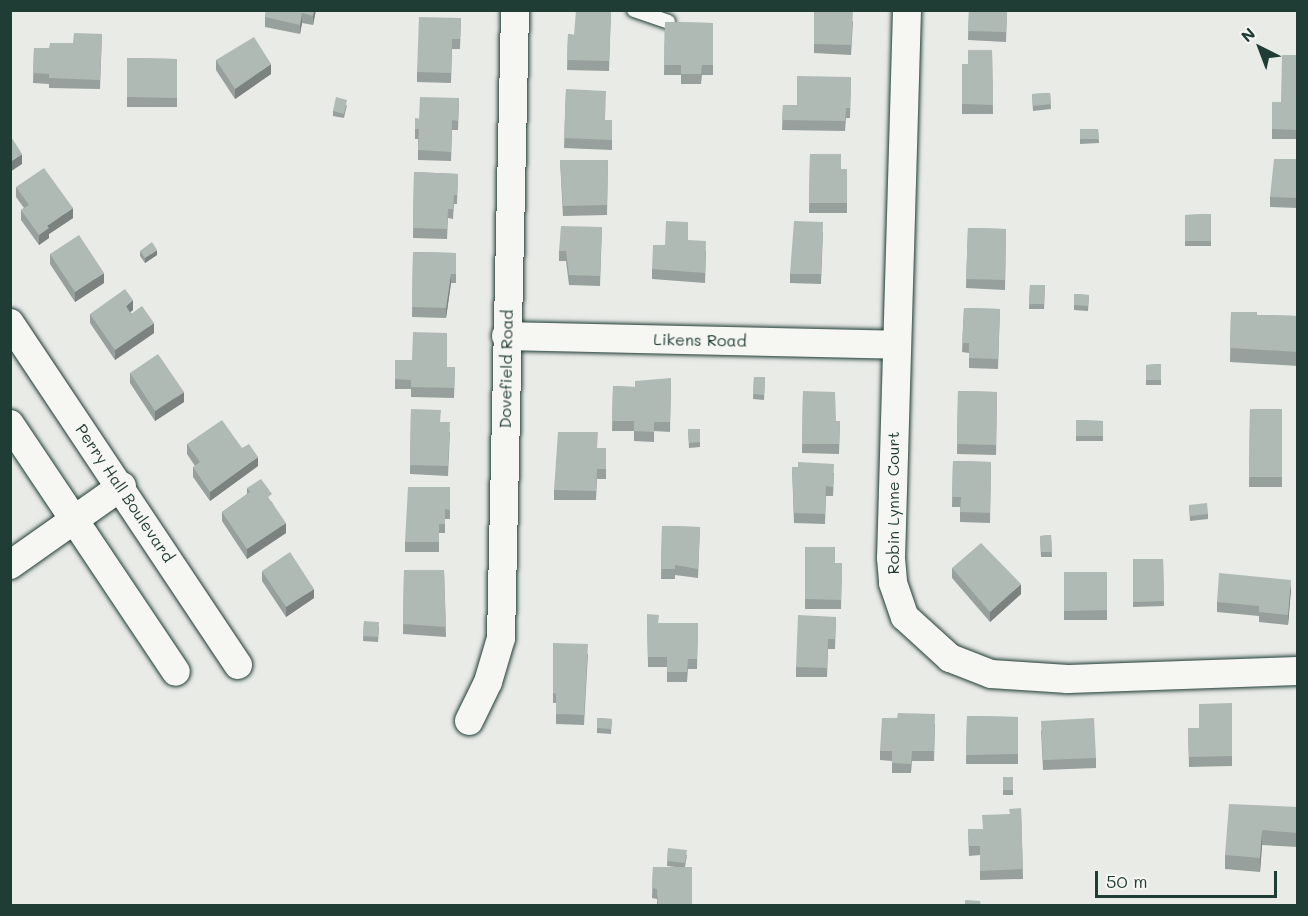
<!DOCTYPE html>
<html>
<head>
<meta charset="utf-8">
<style>
	body { margin:0 }
	#map { position:relative; width:1308px; height:916px; overflow:hidden; background:#e9ebe7; font-family:Mali,sans-serif }
	div>[style] { position:absolute }
	.roads { filter:drop-shadow(0 0 2px #1f3d34) drop-shadow(0 0 2px #1f3d34) }
	.service>* { height:14px; margin:-7px; padding:0 7px; transform-origin:7px; border-radius:7px; background:#f6f6f2 }
	.minor>* { height:28px; margin:-14px; padding:0 14px; transform-origin:14px; border-radius:14px; background:#f6f6f2 }
	.wall>* { inset:0; background:#97a09c }
	.shaded-wall>* { inset:0; background:#7b827f }
	.building>* { inset:0; background:#b0bab5 }
	span { translate:-50% -50%; white-space:nowrap; text-align:center; line-height:1.15; -webkit-text-stroke:5px #f6f6f2; paint-order:stroke }
	.street-label { font-size:16px; color:#1f3d34 }
	.frame { position:absolute; inset:0; border:12px solid #1f3d34; pointer-events:none }
	.north { position:absolute; left:1230px; top:18px; width:60px; height:60px; -webkit-text-stroke:4px #f6f6f2; paint-order:stroke; rotate:318deg; font-size:16px; font-weight:700; line-height:24px; text-align:center; color:#1f3d34 }
	.north::after { content:''; display:block; margin:auto; width:21px; height:27px; background:#1f3d34; clip-path:polygon(50% 0,100% 100%,50% 72%,0 100%) }
	.scale { position:absolute; left:1095px; top:871px; width:182px; height:27px; box-sizing:border-box; border:3px solid #1f3d34; border-top:0; padding-left:8px; font-size:18px; line-height:21px; white-space:nowrap; color:#1f3d34; -webkit-text-stroke:4px #f6f6f2; paint-order:stroke }
</style>
</head>
<body>
<div id="map">
	<div class="roads">
		<div class="service">
			<i style="left:634px;top:10px;width:36px;rotate:19deg"></i>
		</div>
		<div class="minor">
			<i style="left:907px;top:10px;width:548px;rotate:91.67deg"></i>
			<i style="left:891px;top:558px;width:25px;rotate:85deg"></i>
			<i style="left:893px;top:583px;width:36px;rotate:71deg"></i>
			<i style="left:905px;top:617px;width:61px;rotate:42.3deg"></i>
			<i style="left:950px;top:658px;width:44px;rotate:21.3deg"></i>
			<i style="left:991px;top:674px;width:77px;rotate:3.7deg"></i>
			<i style="left:1068px;top:679px;width:230px;rotate:-2deg"></i>
			<i style="left:10px;top:323px;width:411px;rotate:56.3deg"></i>
			<i style="left:506px;top:336px;width:388px;rotate:1.3deg"></i>
			<i style="left:10px;top:424px;width:298px;rotate:56.2deg"></i>
			<i style="left:10px;top:565px;width:137px;rotate:-35.2deg"></i>
			<i style="left:469px;top:721px;width:43px;rotate:-64deg"></i>
			<i style="left:488px;top:682px;width:46px;rotate:-73.5deg"></i>
			<i style="left:501px;top:638px;width:628px;rotate:-88.72deg"></i>
		</div>
	</div>
	<div class="wall">
		<i style="clip-path:polygon(266px 10px,316px 10px,313px 25px,302px 23px,300px 34px,265px 27px,265px 17px)"></i>
		<i style="clip-path:polygon(611px 10px,609px 71px,567px 70px,568px 34px,574px 35px)"></i>
		<i style="clip-path:polygon(814px 10px,845px 10px,853px 22px,851px 55px,814px 53px)"></i>
		<i style="clip-path:polygon(969px 10px,1007px 10px,1006px 42px,968px 40px)"></i>
		<i style="clip-path:polygon(461px 18px,460px 49px,452px 49px,451px 83px,417px 82px,417px 72px)"></i>
		<i style="clip-path:polygon(665px 22px,713px 23px,713px 75px,702px 75px,701px 84px,681px 84px,681px 75px,664px 75px)"></i>
		<i style="clip-path:polygon(102px 34px,100px 89px,49px 88px,49px 84px,33px 83px,34px 48px,49px 48px,73px 43px)"></i>
		<i style="clip-path:polygon(992px 50px,993px 114px,962px 114px,962px 64px,968px 64px)"></i>
		<i style="clip-path:polygon(1298px 55px,1298px 139px,1272px 139px,1272px 102px,1281px 102px)"></i>
		<i style="clip-path:polygon(127px 58px,177px 59px,177px 107px,127px 107px)"></i>
		<i style="clip-path:polygon(216px 60px,271px 74px,235px 99px,216px 70px)"></i>
		<i style="clip-path:polygon(851px 77px,850px 118px,846px 118px,845px 131px,782px 130px,783px 105px,797px 105px)"></i>
		<i style="clip-path:polygon(566px 89px,605px 120px,612px 120px,612px 150px,564px 148px)"></i>
		<i style="clip-path:polygon(1050px 93px,1051px 109px,1033px 111px,1032px 94px)"></i>
		<i style="clip-path:polygon(459px 98px,458px 130px,452px 130px,451px 161px,418px 160px,418px 139px,415px 139px,415px 118px,419px 119px)"></i>
		<i style="clip-path:polygon(347px 105px,344px 118px,333px 116px,333px 111px)"></i>
		<i style="clip-path:polygon(1080px 129px,1098px 129px,1099px 143px,1080px 144px)"></i>
		<i style="clip-path:polygon(810px 154px,841px 169px,847px 169px,847px 213px,809px 213px)"></i>
		<i style="clip-path:polygon(1298px 159px,1298px 208px,1270px 207px,1270px 197px)"></i>
		<i style="clip-path:polygon(560px 160px,608px 160px,607px 215px,563px 216px)"></i>
		<i style="clip-path:polygon(414px 172px,458px 174px,457px 204px,454px 204px,453px 219px,448px 218px,447px 239px,413px 238px)"></i>
		<i style="clip-path:polygon(16px 187px,73px 218px,49px 234px,49px 238px,39px 245px,21px 220px,21px 210px,24px 208px,16px 197px)"></i>
		<i style="clip-path:polygon(1211px 214px,1211px 246px,1185px 246px,1185px 215px)"></i>
		<i style="clip-path:polygon(602px 227px,600px 286px,569px 285px,566px 261px,559px 261px,559px 251px)"></i>
		<i style="clip-path:polygon(968px 228px,1006px 229px,1005px 290px,966px 288px)"></i>
		<i style="clip-path:polygon(823px 231px,821px 284px,790px 283px,790px 274px)"></i>
		<i style="clip-path:polygon(688px 240px,706px 251px,705px 283px,652px 279px,652px 269px,665px 245px)"></i>
		<i style="clip-path:polygon(140px 251px,157px 255px,145px 263px,140px 256px)"></i>
		<i style="clip-path:polygon(413px 252px,456px 253px,456px 283px,451px 283px,446px 318px,412px 317px)"></i>
		<i style="clip-path:polygon(50px 254px,104px 283px,75px 302px,50px 264px)"></i>
		<i style="clip-path:polygon(1030px 285px,1045px 285px,1044px 309px,1029px 309px)"></i>
		<i style="clip-path:polygon(1074px 294px,1089px 295px,1088px 311px,1074px 310px)"></i>
		<i style="clip-path:polygon(964px 308px,1000px 309px,998px 369px,969px 368px,969px 353px,962px 352px)"></i>
		<i style="clip-path:polygon(133px 310px,130px 312px,154px 333px,115px 360px,90px 323px,90px 314px)"></i>
		<i style="clip-path:polygon(1231px 312px,1257px 315px,1298px 316px,1298px 366px,1230px 362px)"></i>
		<i style="clip-path:polygon(395px 360px,447px 367px,455px 367px,454px 398px,411px 397px,411px 389px,395px 389px)"></i>
		<i style="clip-path:polygon(1161px 364px,1161px 385px,1146px 385px,1146px 365px)"></i>
		<i style="clip-path:polygon(130px 373px,184px 402px,155px 421px,130px 383px)"></i>
		<i style="clip-path:polygon(754px 377px,765px 377px,764px 400px,753px 399px)"></i>
		<i style="clip-path:polygon(671px 378px,670px 432px,654px 431px,654px 442px,634px 441px,634px 431px,612px 431px,613px 386px,635px 387px)"></i>
		<i style="clip-path:polygon(803px 391px,836px 421px,840px 421px,839px 454px,802px 453px)"></i>
		<i style="clip-path:polygon(958px 391px,997px 392px,996px 455px,957px 454px)"></i>
		<i style="clip-path:polygon(411px 409px,450px 432px,448px 476px,410px 474px)"></i>
		<i style="clip-path:polygon(1250px 409px,1282px 409px,1282px 487px,1249px 487px)"></i>
		<i style="clip-path:polygon(1076px 420px,1103px 421px,1103px 441px,1076px 441px)"></i>
		<i style="clip-path:polygon(688px 429px,700px 429px,700px 447px,689px 448px)"></i>
		<i style="clip-path:polygon(187px 444px,242px 448px,258px 466px,210px 501px,193px 477px,193px 467px,195px 466px,187px 454px)"></i>
		<i style="clip-path:polygon(597px 448px,606px 458px,606px 479px,597px 479px,596px 500px,554px 500px,554px 490px)"></i>
		<i style="clip-path:polygon(953px 461px,991px 462px,990px 523px,960px 522px,960px 507px,952px 507px)"></i>
		<i style="clip-path:polygon(792px 467px,834px 473px,833px 496px,826px 496px,825px 524px,794px 523px)"></i>
		<i style="clip-path:polygon(450px 487px,450px 519px,445px 519px,445px 533px,439px 533px,439px 552px,405px 552px,405px 542px)"></i>
		<i style="clip-path:polygon(247px 488px,272px 502px,286px 533px,247px 559px,222px 521px,222px 512px,247px 494px)"></i>
		<i style="clip-path:polygon(1189px 505px,1208px 514px,1208px 519px,1190px 521px)"></i>
		<i style="clip-path:polygon(662px 526px,700px 527px,698px 578px,675px 575px,675px 579px,661px 579px)"></i>
		<i style="clip-path:polygon(1051px 535px,1052px 557px,1041px 557px,1040px 536px)"></i>
		<i style="clip-path:polygon(805px 547px,835px 563px,842px 563px,841px 609px,805px 609px)"></i>
		<i style="clip-path:polygon(1133px 559px,1163px 559px,1164px 606px,1133px 607px)"></i>
		<i style="clip-path:polygon(952px 568px,1021px 594px,990px 622px,952px 578px)"></i>
		<i style="clip-path:polygon(404px 570px,444px 570px,446px 637px,403px 634px)"></i>
		<i style="clip-path:polygon(262px 571px,314px 598px,286px 617px,262px 581px)"></i>
		<i style="clip-path:polygon(1064px 572px,1107px 572px,1107px 620px,1064px 620px)"></i>
		<i style="clip-path:polygon(1291px 589px,1288px 625px,1259px 622px,1259px 616px,1217px 612px,1217px 602px)"></i>
		<i style="clip-path:polygon(647px 614px,658px 623px,698px 623px,697px 669px,688px 669px,687px 682px,667px 682px,667px 667px,648px 667px)"></i>
		<i style="clip-path:polygon(836px 617px,835px 649px,828px 649px,827px 677px,796px 677px,796px 667px)"></i>
		<i style="clip-path:polygon(364px 621px,379px 627px,378px 642px,363px 641px)"></i>
		<i style="clip-path:polygon(553px 643px,588px 654px,584px 725px,556px 724px,556px 703px,553px 703px)"></i>
		<i style="clip-path:polygon(1232px 703px,1232px 766px,1189px 767px,1188px 728px,1199px 728px)"></i>
		<i style="clip-path:polygon(967px 716px,1018px 717px,1018px 764px,966px 764px)"></i>
		<i style="clip-path:polygon(597px 718px,612px 719px,611px 734px,597px 733px)"></i>
		<i style="clip-path:polygon(935px 724px,934px 761px,912px 761px,911px 773px,892px 773px,892px 761px,880px 760px,880px 751px)"></i>
		<i style="clip-path:polygon(1041px 730px,1096px 758px,1096px 768px,1043px 770px)"></i>
		<i style="clip-path:polygon(1003px 777px,1013px 777px,1013px 795px,1003px 795px)"></i>
		<i style="clip-path:polygon(1298px 807px,1297px 847px,1262px 845px,1260px 872px,1225px 869px,1225px 855px)"></i>
		<i style="clip-path:polygon(1021px 808px,1023px 879px,980px 880px,980px 855px,969px 856px,968px 829px,983px 829px)"></i>
		<i style="clip-path:polygon(668px 848px,687px 855px,685px 867px,692px 906px,657px 906px,657px 899px,652px 898px,653px 867px,676px 867px,667px 866px)"></i>
	</div>
	<div class="shaded-wall">
		<i style="clip-path:polygon(314px 10px,316px 10px,313px 25px,313px 16px)"></i>
		<i style="clip-path:polygon(302px 13px,302px 23px,300px 34px,300px 25px)"></i>
		<i style="clip-path:polygon(271px 64px,271px 74px,235px 99px,235px 89px)"></i>
		<i style="clip-path:polygon(22px 154px,22px 164px,10px 172px,10px 162px)"></i>
		<i style="clip-path:polygon(73px 208px,73px 218px,49px 234px,49px 238px,39px 245px,39px 235px,47px 226px)"></i>
		<i style="clip-path:polygon(157px 250px,157px 255px,145px 263px,145px 258px)"></i>
		<i style="clip-path:polygon(104px 273px,104px 283px,75px 302px,75px 292px)"></i>
		<i style="clip-path:polygon(451px 274px,451px 283px,446px 318px,446px 308px)"></i>
		<i style="clip-path:polygon(133px 300px,133px 310px,126px 316px,126px 306px)"></i>
		<i style="clip-path:polygon(154px 323px,154px 333px,115px 360px,115px 350px)"></i>
		<i style="clip-path:polygon(184px 392px,184px 402px,155px 421px,155px 411px)"></i>
		<i style="clip-path:polygon(258px 457px,258px 466px,210px 501px,210px 492px)"></i>
		<i style="clip-path:polygon(286px 523px,286px 533px,247px 559px,247px 549px)"></i>
		<i style="clip-path:polygon(1291px 580px,1291px 589px,1288px 625px,1288px 615px)"></i>
		<i style="clip-path:polygon(1021px 584px,1021px 594px,990px 622px,990px 612px)"></i>
		<i style="clip-path:polygon(314px 589px,314px 598px,286px 617px,286px 607px)"></i>
		<i style="clip-path:polygon(1262px 830px,1262px 845px,1260px 872px,1260px 858px)"></i>
	</div>
	<div class="building">
		<i style="clip-path:polygon(266px 10px,314px 10px,313px 16px,302px 13px,300px 25px,265px 17px)"></i>
		<i style="clip-path:polygon(576px 10px,611px 10px,609px 61px,567px 60px,568px 34px,574px 35px)"></i>
		<i style="clip-path:polygon(814px 10px,845px 10px,845px 12px,853px 12px,851px 45px,814px 44px)"></i>
		<i style="clip-path:polygon(969px 10px,1007px 10px,1006px 32px,968px 31px)"></i>
		<i style="clip-path:polygon(419px 17px,461px 18px,460px 39px,452px 39px,451px 73px,417px 72px)"></i>
		<i style="clip-path:polygon(665px 22px,713px 23px,713px 65px,702px 65px,701px 74px,681px 74px,681px 65px,664px 65px)"></i>
		<i style="clip-path:polygon(74px 33px,102px 34px,100px 80px,49px 78px,49px 74px,33px 73px,34px 48px,49px 48px,50px 43px,73px 43px)"></i>
		<i style="clip-path:polygon(254px 37px,271px 64px,235px 89px,216px 60px)"></i>
		<i style="clip-path:polygon(968px 50px,992px 50px,993px 105px,962px 104px,962px 64px,968px 64px)"></i>
		<i style="clip-path:polygon(1282px 55px,1298px 55px,1298px 130px,1272px 129px,1272px 102px,1281px 102px)"></i>
		<i style="clip-path:polygon(127px 58px,177px 59px,177px 98px,127px 97px)"></i>
		<i style="clip-path:polygon(797px 76px,851px 77px,850px 108px,846px 108px,845px 121px,782px 120px,783px 105px,797px 105px)"></i>
		<i style="clip-path:polygon(566px 89px,606px 91px,605px 120px,612px 120px,612px 140px,564px 138px)"></i>
		<i style="clip-path:polygon(1050px 93px,1051px 104px,1033px 106px,1032px 94px)"></i>
		<i style="clip-path:polygon(336px 97px,347px 100px,344px 114px,333px 111px)"></i>
		<i style="clip-path:polygon(420px 97px,459px 98px,458px 121px,452px 120px,451px 152px,418px 150px,419px 129px,415px 129px,415px 118px,419px 119px)"></i>
		<i style="clip-path:polygon(1080px 129px,1098px 129px,1099px 139px,1080px 139px)"></i>
		<i style="clip-path:polygon(10px 135px,22px 154px,10px 162px)"></i>
		<i style="clip-path:polygon(810px 154px,841px 154px,841px 169px,847px 169px,847px 203px,809px 203px)"></i>
		<i style="clip-path:polygon(1274px 159px,1298px 159px,1298px 198px,1270px 197px)"></i>
		<i style="clip-path:polygon(560px 160px,608px 160px,607px 205px,563px 206px)"></i>
		<i style="clip-path:polygon(44px 168px,73px 208px,47px 226px,49px 228px,39px 235px,21px 210px,29px 205px,16px 187px)"></i>
		<i style="clip-path:polygon(414px 172px,458px 174px,457px 195px,454px 195px,453px 209px,448px 209px,447px 229px,413px 228px)"></i>
		<i style="clip-path:polygon(1211px 214px,1211px 241px,1185px 241px,1185px 215px)"></i>
		<i style="clip-path:polygon(666px 221px,688px 222px,688px 240px,706px 241px,705px 273px,652px 269px,653px 245px,665px 245px)"></i>
		<i style="clip-path:polygon(794px 221px,823px 222px,821px 274px,790px 274px)"></i>
		<i style="clip-path:polygon(561px 226px,602px 227px,600px 276px,569px 275px,566px 251px,559px 251px)"></i>
		<i style="clip-path:polygon(968px 228px,1006px 229px,1005px 280px,966px 279px)"></i>
		<i style="clip-path:polygon(79px 235px,104px 273px,75px 292px,50px 254px)"></i>
		<i style="clip-path:polygon(152px 242px,157px 250px,145px 258px,140px 251px)"></i>
		<i style="clip-path:polygon(413px 252px,456px 253px,456px 274px,451px 274px,446px 308px,412px 307px)"></i>
		<i style="clip-path:polygon(1030px 285px,1045px 285px,1044px 304px,1029px 304px)"></i>
		<i style="clip-path:polygon(125px 289px,133px 300px,126px 306px,131px 314px,142px 306px,154px 323px,115px 350px,90px 314px)"></i>
		<i style="clip-path:polygon(1074px 294px,1089px 295px,1088px 306px,1074px 305px)"></i>
		<i style="clip-path:polygon(964px 308px,1000px 309px,998px 359px,969px 358px,969px 343px,962px 343px)"></i>
		<i style="clip-path:polygon(1231px 312px,1257px 312px,1257px 315px,1298px 316px,1298px 352px,1230px 348px)"></i>
		<i style="clip-path:polygon(413px 332px,447px 333px,447px 367px,455px 367px,454px 388px,411px 387px,411px 380px,395px 379px,395px 360px,412px 360px)"></i>
		<i style="clip-path:polygon(158px 354px,184px 392px,155px 411px,130px 373px)"></i>
		<i style="clip-path:polygon(1161px 364px,1161px 380px,1146px 380px,1146px 365px)"></i>
		<i style="clip-path:polygon(754px 377px,765px 377px,764px 395px,753px 394px)"></i>
		<i style="clip-path:polygon(671px 378px,670px 422px,654px 422px,654px 432px,634px 431px,634px 421px,612px 421px,613px 386px,635px 387px,635px 381px)"></i>
		<i style="clip-path:polygon(803px 391px,835px 392px,836px 421px,840px 421px,839px 444px,802px 444px)"></i>
		<i style="clip-path:polygon(958px 391px,997px 392px,996px 445px,957px 444px)"></i>
		<i style="clip-path:polygon(411px 409px,441px 410px,440px 422px,450px 422px,448px 466px,410px 465px)"></i>
		<i style="clip-path:polygon(1250px 409px,1282px 409px,1282px 477px,1249px 477px)"></i>
		<i style="clip-path:polygon(222px 420px,242px 448px,249px 444px,258px 457px,210px 492px,193px 467px,200px 462px,187px 444px)"></i>
		<i style="clip-path:polygon(1076px 420px,1103px 421px,1103px 436px,1076px 436px)"></i>
		<i style="clip-path:polygon(688px 429px,700px 429px,700px 442px,689px 443px)"></i>
		<i style="clip-path:polygon(558px 432px,598px 432px,597px 448px,606px 448px,606px 469px,597px 469px,596px 491px,554px 490px)"></i>
		<i style="clip-path:polygon(953px 461px,991px 462px,990px 513px,960px 512px,961px 497px,952px 497px)"></i>
		<i style="clip-path:polygon(798px 462px,834px 464px,833px 487px,826px 486px,825px 514px,794px 513px,792px 467px,798px 467px)"></i>
		<i style="clip-path:polygon(261px 479px,272px 494px,268px 497px,286px 523px,247px 549px,222px 512px,250px 492px,247px 488px)"></i>
		<i style="clip-path:polygon(408px 487px,450px 487px,450px 510px,445px 509px,445px 524px,439px 524px,439px 542px,405px 542px)"></i>
		<i style="clip-path:polygon(1207px 503px,1208px 514px,1190px 516px,1189px 505px)"></i>
		<i style="clip-path:polygon(662px 526px,700px 527px,698px 569px,675px 565px,675px 569px,661px 569px)"></i>
		<i style="clip-path:polygon(1051px 535px,1052px 552px,1041px 552px,1040px 536px)"></i>
		<i style="clip-path:polygon(981px 543px,1021px 584px,990px 612px,952px 568px)"></i>
		<i style="clip-path:polygon(805px 547px,835px 547px,835px 563px,842px 563px,841px 600px,805px 599px)"></i>
		<i style="clip-path:polygon(290px 552px,314px 589px,286px 607px,262px 571px)"></i>
		<i style="clip-path:polygon(1133px 559px,1163px 559px,1164px 601px,1133px 602px)"></i>
		<i style="clip-path:polygon(404px 570px,444px 570px,446px 627px,403px 624px)"></i>
		<i style="clip-path:polygon(1064px 572px,1107px 572px,1107px 610px,1064px 611px)"></i>
		<i style="clip-path:polygon(1219px 573px,1291px 580px,1288px 615px,1259px 612px,1259px 606px,1217px 602px)"></i>
		<i style="clip-path:polygon(647px 614px,659px 615px,658px 623px,698px 623px,697px 659px,688px 659px,687px 672px,667px 672px,667px 657px,648px 657px)"></i>
		<i style="clip-path:polygon(798px 615px,836px 617px,835px 639px,828px 639px,827px 668px,796px 667px)"></i>
		<i style="clip-path:polygon(364px 621px,379px 622px,378px 637px,363px 636px)"></i>
		<i style="clip-path:polygon(553px 643px,588px 644px,584px 715px,556px 714px,556px 694px,553px 693px)"></i>
		<i style="clip-path:polygon(1232px 703px,1232px 756px,1189px 757px,1188px 728px,1199px 728px,1199px 704px)"></i>
		<i style="clip-path:polygon(898px 713px,935px 714px,934px 751px,912px 751px,911px 764px,892px 763px,892px 751px,880px 751px,882px 718px,897px 718px)"></i>
		<i style="clip-path:polygon(967px 716px,1018px 717px,1018px 754px,966px 755px)"></i>
		<i style="clip-path:polygon(597px 718px,612px 719px,611px 729px,597px 728px)"></i>
		<i style="clip-path:polygon(1094px 718px,1096px 758px,1043px 760px,1041px 721px)"></i>
		<i style="clip-path:polygon(1003px 777px,1013px 777px,1013px 790px,1003px 790px)"></i>
		<i style="clip-path:polygon(1229px 804px,1298px 807px,1297px 833px,1262px 830px,1260px 858px,1225px 855px)"></i>
		<i style="clip-path:polygon(1021px 808px,1023px 869px,980px 871px,980px 846px,969px 846px,968px 829px,983px 829px,982px 815px,1010px 814px,1009px 809px)"></i>
		<i style="clip-path:polygon(668px 848px,687px 850px,685px 863px,667px 861px)"></i>
		<i style="clip-path:polygon(653px 867px,692px 867px,692px 906px,658px 906px,657px 889px,652px 888px)"></i>
		<i style="clip-path:polygon(965px 900px,980px 901px,981px 906px,965px 906px)"></i>
	</div>
	<div class="street-label">
		<span style="left:700px;top:340px;rotate:1deg">Likens Road</span>
		<span style="left:506px;top:369px;rotate:-89deg">Dovefield Road</span>
		<span style="left:125px;top:493px;rotate:56deg">Perry Hall Boulevard</span>
		<span style="left:893px;top:503px;rotate:-90deg">Robin Lynne Court</span>
	</div>
	<div class="frame"></div>
	<div class="north">N</div>
	<div class="scale">50 m</div>
</div>
</body>
</html>
